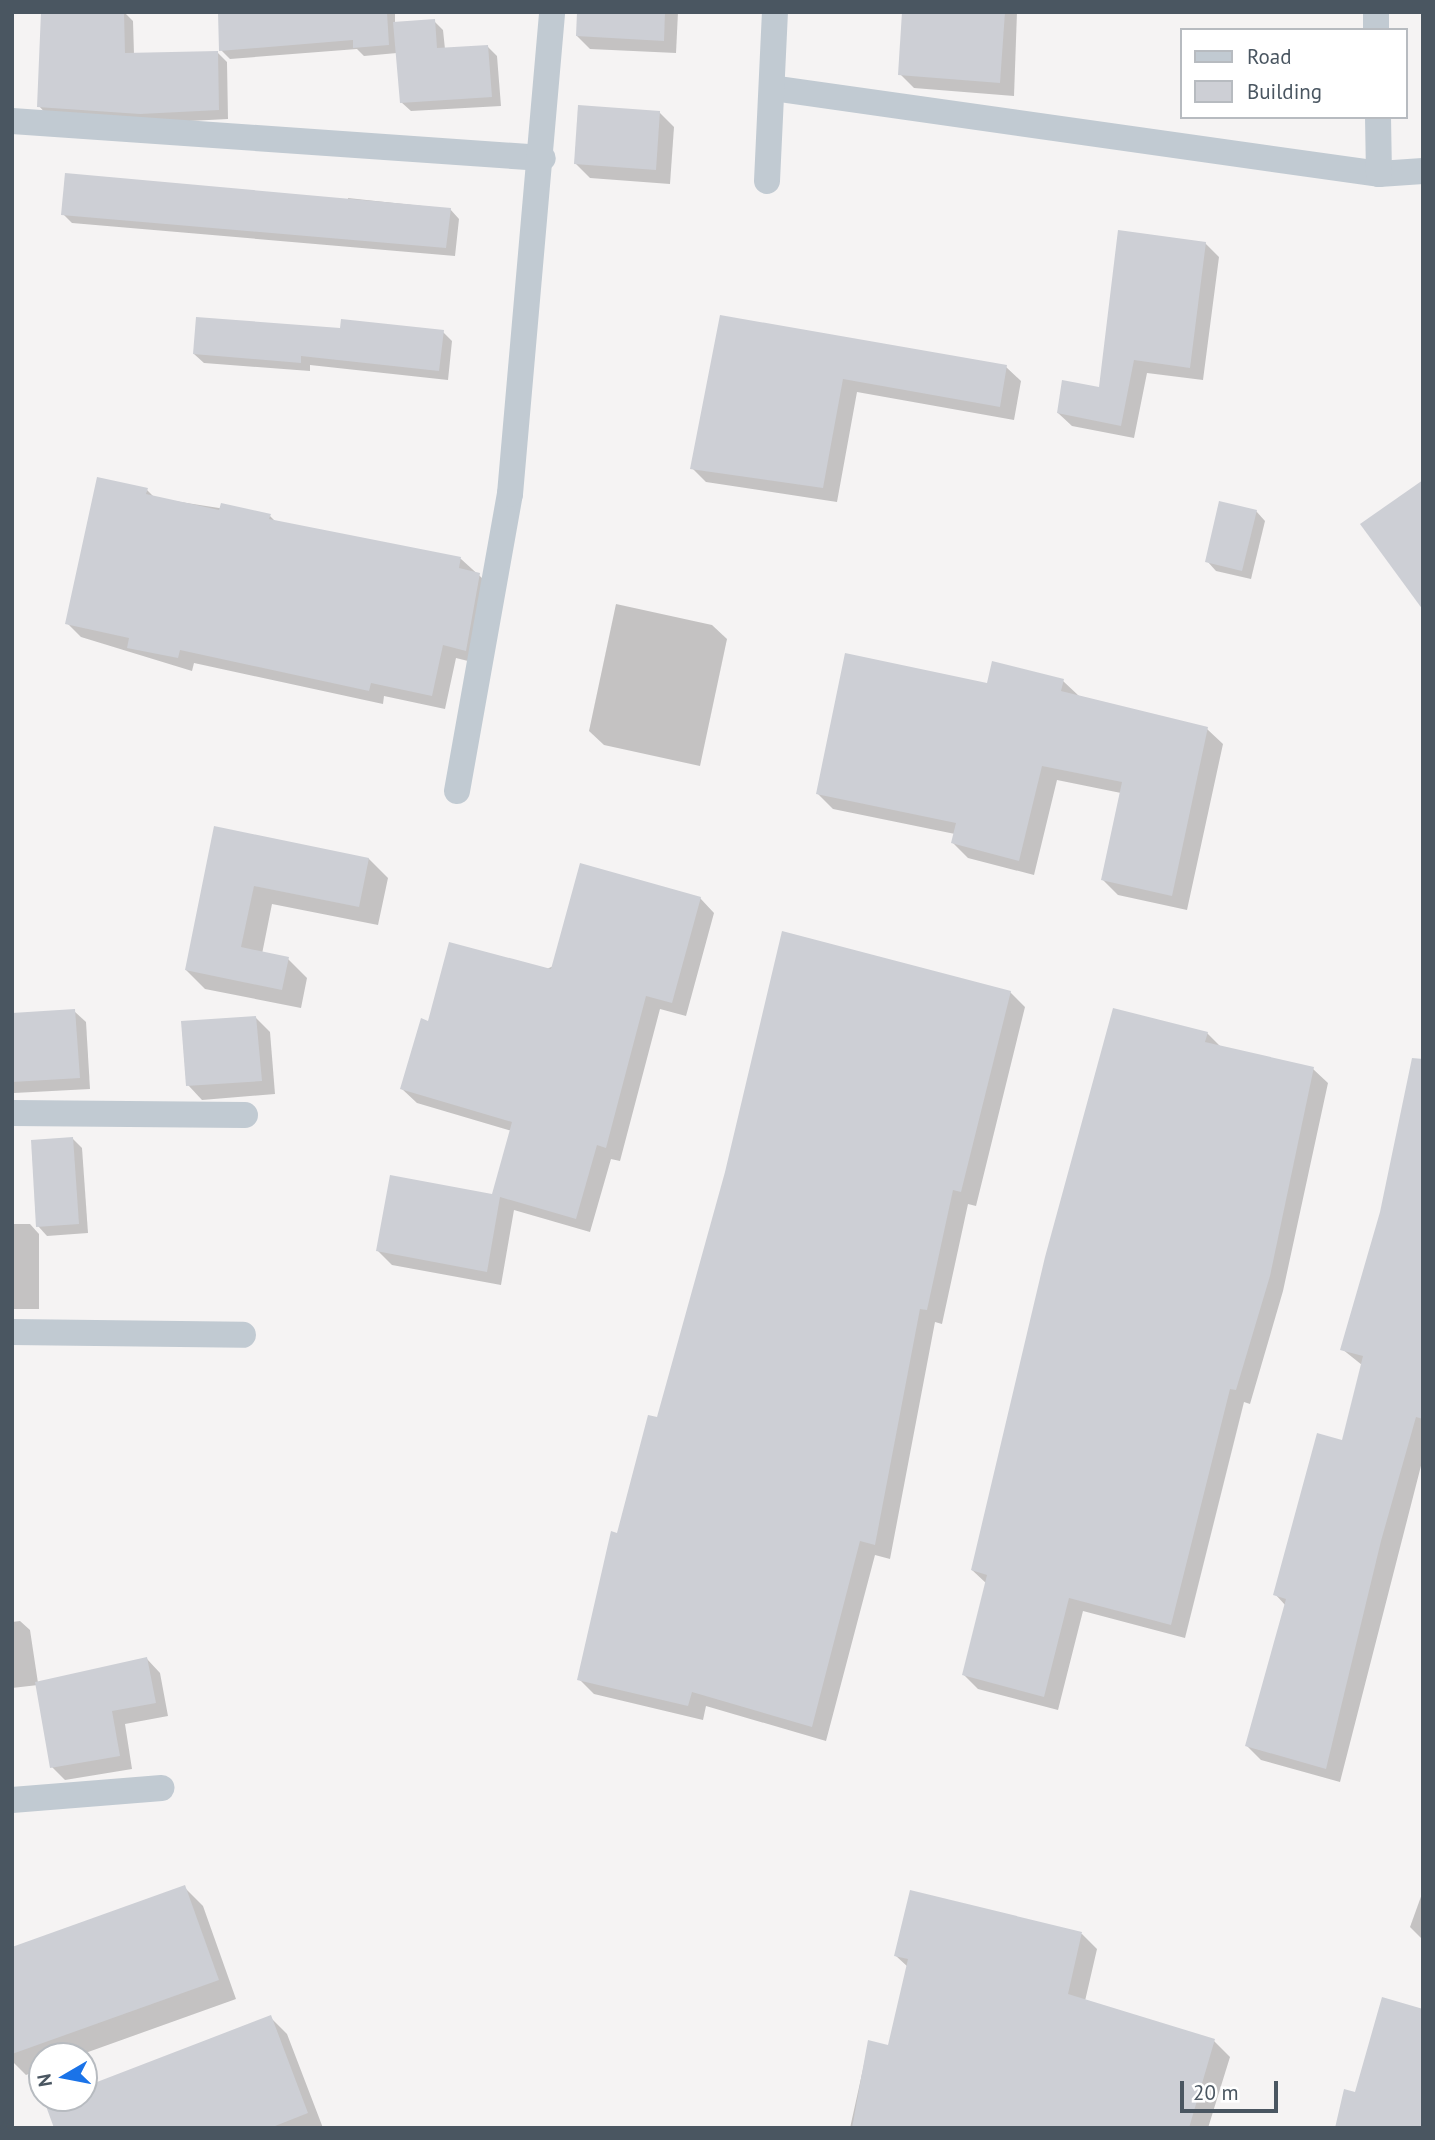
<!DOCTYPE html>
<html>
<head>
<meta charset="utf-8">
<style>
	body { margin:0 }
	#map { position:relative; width:1435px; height:2140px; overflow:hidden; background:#f5f3f3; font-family:"PT Sans",sans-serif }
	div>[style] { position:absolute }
	.shadow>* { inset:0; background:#0003 }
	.building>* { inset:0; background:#cdcfd5 }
	.minor>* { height:26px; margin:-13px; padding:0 13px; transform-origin:13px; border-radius:13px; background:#c1cad2 }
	span { translate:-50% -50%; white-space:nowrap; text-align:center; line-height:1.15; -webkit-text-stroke:7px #fff; paint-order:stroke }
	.frame { position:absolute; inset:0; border:14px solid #4a5661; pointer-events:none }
	.legend { position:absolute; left:1180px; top:28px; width:228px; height:91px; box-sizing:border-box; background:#fff; border:2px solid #b7bbc0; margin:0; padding:9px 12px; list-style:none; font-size:21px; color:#4a5661 }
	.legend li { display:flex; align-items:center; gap:14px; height:35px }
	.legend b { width:35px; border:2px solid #b7bbc0 }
	.north { position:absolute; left:28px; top:2042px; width:70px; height:70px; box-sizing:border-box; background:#fff; border:2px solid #b7bbc0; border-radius:50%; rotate:260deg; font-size:19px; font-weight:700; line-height:28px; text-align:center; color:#4a5661 }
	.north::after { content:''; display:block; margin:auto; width:24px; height:32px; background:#1a73e8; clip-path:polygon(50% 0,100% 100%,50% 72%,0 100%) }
	.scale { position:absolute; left:1180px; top:2081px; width:98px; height:32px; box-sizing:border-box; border:4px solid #4a5661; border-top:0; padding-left:9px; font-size:21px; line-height:24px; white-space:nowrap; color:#4a5661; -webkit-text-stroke:5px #fff; paint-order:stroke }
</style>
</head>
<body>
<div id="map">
	<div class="shadow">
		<i style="clip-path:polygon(42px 12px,124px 12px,133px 21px,134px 54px,218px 53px,227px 62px,228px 119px,151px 123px,48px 116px,39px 106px)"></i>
		<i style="clip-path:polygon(220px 12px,395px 12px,395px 24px,434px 21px,443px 30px,445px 49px,488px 47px,497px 56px,501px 106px,411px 111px,401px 102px,397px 53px,364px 56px,357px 49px,230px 59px,221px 50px)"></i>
		<i style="clip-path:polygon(578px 12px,678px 12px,676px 53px,590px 49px,577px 36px)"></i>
		<i style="clip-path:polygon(904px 12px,1017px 12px,1014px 96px,914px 88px,900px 74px)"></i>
		<i style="clip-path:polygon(659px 112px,674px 127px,670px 184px,590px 178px,576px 164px)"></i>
		<i style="clip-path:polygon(348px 198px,450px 209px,459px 219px,455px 256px,72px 223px,63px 214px,348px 203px)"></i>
		<i style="clip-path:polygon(1205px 243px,1219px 257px,1203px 380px,1147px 373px,1134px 438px,1072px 426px,1058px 413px,1100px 389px)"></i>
		<i style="clip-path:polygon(722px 317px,1006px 367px,1021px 381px,1014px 420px,857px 392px,837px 502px,706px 482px,692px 468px)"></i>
		<i style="clip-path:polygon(342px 330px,443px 332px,452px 341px,448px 380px,310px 365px,310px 371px,204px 363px,194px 354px)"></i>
		<i style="clip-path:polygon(147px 490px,155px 498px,270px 516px,277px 523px,461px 559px,493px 588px,480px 664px,456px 658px,445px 709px,384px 696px,383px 704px,194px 663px,192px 671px,81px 637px,67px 623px)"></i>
		<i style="clip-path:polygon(1256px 511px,1265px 521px,1251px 579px,1216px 571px,1207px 561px)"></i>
		<i style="clip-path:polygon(616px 604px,712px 625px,727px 639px,700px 766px,604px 745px,589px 731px)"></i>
		<i style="clip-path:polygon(1063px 681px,1079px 696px,1207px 729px,1223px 744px,1187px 910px,1118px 895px,1103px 880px,1121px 793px,1057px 780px,1034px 875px,968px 858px,953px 843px,955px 834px,833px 809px,818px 794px,988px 685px)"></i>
		<i style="clip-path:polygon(215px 828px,369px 859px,388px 878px,378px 925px,272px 904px,262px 954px,288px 959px,307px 978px,301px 1008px,205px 989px,186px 970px)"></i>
		<i style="clip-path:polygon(700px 898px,714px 913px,686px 1016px,660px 1009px,620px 1161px,611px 1159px,590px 1232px,514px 1210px,501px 1285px,392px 1265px,378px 1251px,493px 1196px,512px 1131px,417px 1103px,402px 1089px,430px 1023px)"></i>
		<i style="clip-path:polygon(1010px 992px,1025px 1007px,976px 1206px,968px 1204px,942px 1324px,935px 1322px,890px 1559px,875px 1555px,826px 1741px,706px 1706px,703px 1720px,594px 1694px,579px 1679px,618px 1535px,659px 1419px)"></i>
		<i style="clip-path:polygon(74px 1011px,86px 1022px,90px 1089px,14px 1093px,12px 1014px)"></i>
		<i style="clip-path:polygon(255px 1017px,270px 1032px,275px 1094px,202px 1100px,188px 1085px)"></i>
		<i style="clip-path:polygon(1207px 1033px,1221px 1047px,1313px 1069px,1328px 1083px,1283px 1291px,1250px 1404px,1244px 1402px,1185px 1638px,1083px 1611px,1058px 1710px,978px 1689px,964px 1675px,987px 1584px,972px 1570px)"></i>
		<i style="clip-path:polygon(1423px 1083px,1423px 1458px,1340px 1782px,1261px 1760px,1247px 1746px,1286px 1606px,1275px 1594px,1344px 1442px,1362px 1365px,1342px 1349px)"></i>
		<i style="clip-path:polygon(73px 1139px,82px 1148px,88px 1233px,47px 1236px,38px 1226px)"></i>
		<i style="clip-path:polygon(12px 1224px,30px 1224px,39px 1234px,39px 1309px,12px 1309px)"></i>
		<i style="clip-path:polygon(20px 1621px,30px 1630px,38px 1683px,147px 1659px,160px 1673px,168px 1716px,125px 1724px,132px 1769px,65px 1780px,52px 1767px,38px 1685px,12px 1688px,12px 1622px)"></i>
		<i style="clip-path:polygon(184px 1887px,203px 1906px,236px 1999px,77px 2056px,42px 2056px,42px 2069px,26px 2075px,12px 2061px,12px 1949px)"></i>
		<i style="clip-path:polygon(1423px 1891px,1423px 1940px,1410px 1927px)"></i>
		<i style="clip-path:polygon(1082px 1934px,1097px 1949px,1085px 2001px,1214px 2041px,1230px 2057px,1208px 2128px,850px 2128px,869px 2042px,889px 2047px,908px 1967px,896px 1956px)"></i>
		<i style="clip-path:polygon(270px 2017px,287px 2034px,323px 2128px,56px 2128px,61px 2098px,84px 2098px,84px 2089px)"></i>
	</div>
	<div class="building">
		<i style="clip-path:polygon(41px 12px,124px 12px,125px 53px,218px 51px,219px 110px,140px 114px,37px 107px)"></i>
		<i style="clip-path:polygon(218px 12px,387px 12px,389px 45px,353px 48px,353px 40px,219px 51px)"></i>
		<i style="clip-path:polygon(577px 12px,665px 12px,664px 41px,576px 36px)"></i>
		<i style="clip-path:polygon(902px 12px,1005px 12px,1000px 83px,898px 75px)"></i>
		<i style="clip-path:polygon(435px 19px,437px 48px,488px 45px,492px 97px,400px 103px,393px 22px)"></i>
		<i style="clip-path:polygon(578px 105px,660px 111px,656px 170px,574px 164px)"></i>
		<i style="clip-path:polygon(65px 173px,451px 208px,446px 248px,61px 215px)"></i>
		<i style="clip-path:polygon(1118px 230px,1206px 242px,1190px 368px,1134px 360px,1121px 426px,1057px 413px,1062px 380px,1099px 387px)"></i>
		<i style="clip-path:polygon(720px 315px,1007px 365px,1000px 407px,843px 379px,823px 488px,690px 469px)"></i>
		<i style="clip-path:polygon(196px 317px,340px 328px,341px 319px,444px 330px,439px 371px,301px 356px,301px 363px,193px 354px)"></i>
		<i style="clip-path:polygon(97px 477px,148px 488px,146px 494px,219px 510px,221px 503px,271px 514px,269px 519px,461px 557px,459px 568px,480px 573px,466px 651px,443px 645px,432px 696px,371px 683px,369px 691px,180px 650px,178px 658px,127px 648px,129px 638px,65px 624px)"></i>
		<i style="clip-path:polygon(1423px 480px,1423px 610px,1360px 524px)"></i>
		<i style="clip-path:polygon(1219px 501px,1257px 510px,1242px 571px,1205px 562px)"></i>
		<i style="clip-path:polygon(845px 653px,987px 683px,992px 661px,1064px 679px,1061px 691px,1208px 727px,1172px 896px,1101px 880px,1122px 782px,1042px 766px,1019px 861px,951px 843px,956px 823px,816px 794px)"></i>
		<i style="clip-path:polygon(214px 826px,369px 858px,359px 907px,254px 886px,241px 947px,289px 957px,282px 990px,185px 970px)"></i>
		<i style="clip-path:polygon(580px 863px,701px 897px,672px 1003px,646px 996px,606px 1148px,597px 1145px,576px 1219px,500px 1197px,487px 1272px,376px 1251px,390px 1175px,492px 1194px,512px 1122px,400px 1089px,421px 1018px,428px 1021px,449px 942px,551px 969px)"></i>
		<i style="clip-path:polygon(782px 931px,1011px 991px,961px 1192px,953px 1190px,927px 1310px,920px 1309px,875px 1545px,860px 1541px,812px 1727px,692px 1692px,688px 1706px,577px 1680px,611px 1531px,617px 1533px,648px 1415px,657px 1417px,725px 1172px)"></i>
		<i style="clip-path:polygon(1113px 1008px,1208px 1032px,1205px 1042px,1314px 1067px,1270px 1276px,1236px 1390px,1230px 1389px,1171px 1625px,1069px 1598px,1044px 1697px,962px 1675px,987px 1575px,971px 1570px,1045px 1257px)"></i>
		<i style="clip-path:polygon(75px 1009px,80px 1078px,12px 1082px,12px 1013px)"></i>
		<i style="clip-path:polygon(256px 1016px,262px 1081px,186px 1086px,181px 1021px)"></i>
		<i style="clip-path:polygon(1412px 1058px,1423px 1059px,1423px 1419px,1416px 1417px,1381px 1541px,1326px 1769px,1245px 1746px,1286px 1599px,1273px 1595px,1317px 1433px,1342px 1440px,1363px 1356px,1340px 1350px,1380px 1212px)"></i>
		<i style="clip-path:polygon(73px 1137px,79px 1224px,36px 1227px,31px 1140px)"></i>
		<i style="clip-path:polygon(147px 1657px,156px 1703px,112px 1711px,120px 1756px,50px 1768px,35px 1682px)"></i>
		<i style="clip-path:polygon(185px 1885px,219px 1980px,12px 2054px,12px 1947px)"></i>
		<i style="clip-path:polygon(910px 1890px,1082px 1932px,1068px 1994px,1215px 2039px,1189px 2128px,852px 2128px,868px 2040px,888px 2045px,908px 1959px,894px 1956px)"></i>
		<i style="clip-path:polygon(1382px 1997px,1423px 2009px,1423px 2128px,1335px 2128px,1344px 2089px,1355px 2092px)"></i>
		<i style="clip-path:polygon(271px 2015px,308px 2113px,270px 2128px,54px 2128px,43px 2098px,84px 2098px,84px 2087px)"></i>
	</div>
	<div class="minor">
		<i style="left:1376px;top:12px;width:18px;rotate:90deg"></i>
		<i style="left:772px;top:88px;width:613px;rotate:8.06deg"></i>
		<i style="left:1379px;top:174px;width:44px;rotate:-3.9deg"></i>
		<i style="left:1378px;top:117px;width:57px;rotate:89deg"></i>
		<i style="left:12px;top:121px;width:532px;rotate:3.99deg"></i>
		<i style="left:767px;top:181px;width:169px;rotate:-87.3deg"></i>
		<i style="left:457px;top:791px;width:302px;rotate:-79.9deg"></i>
		<i style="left:510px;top:494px;width:484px;rotate:-85deg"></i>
		<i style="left:12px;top:1113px;width:233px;rotate:0.5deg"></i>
		<i style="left:12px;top:1332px;width:231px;rotate:0.7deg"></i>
		<i style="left:12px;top:1800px;width:150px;rotate:-4.6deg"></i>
	</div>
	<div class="frame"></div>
	<ul class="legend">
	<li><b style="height:9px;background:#c1cad2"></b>Road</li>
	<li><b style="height:19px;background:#cdcfd5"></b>Building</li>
	</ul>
	<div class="north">N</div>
	<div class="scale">20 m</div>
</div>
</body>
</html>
